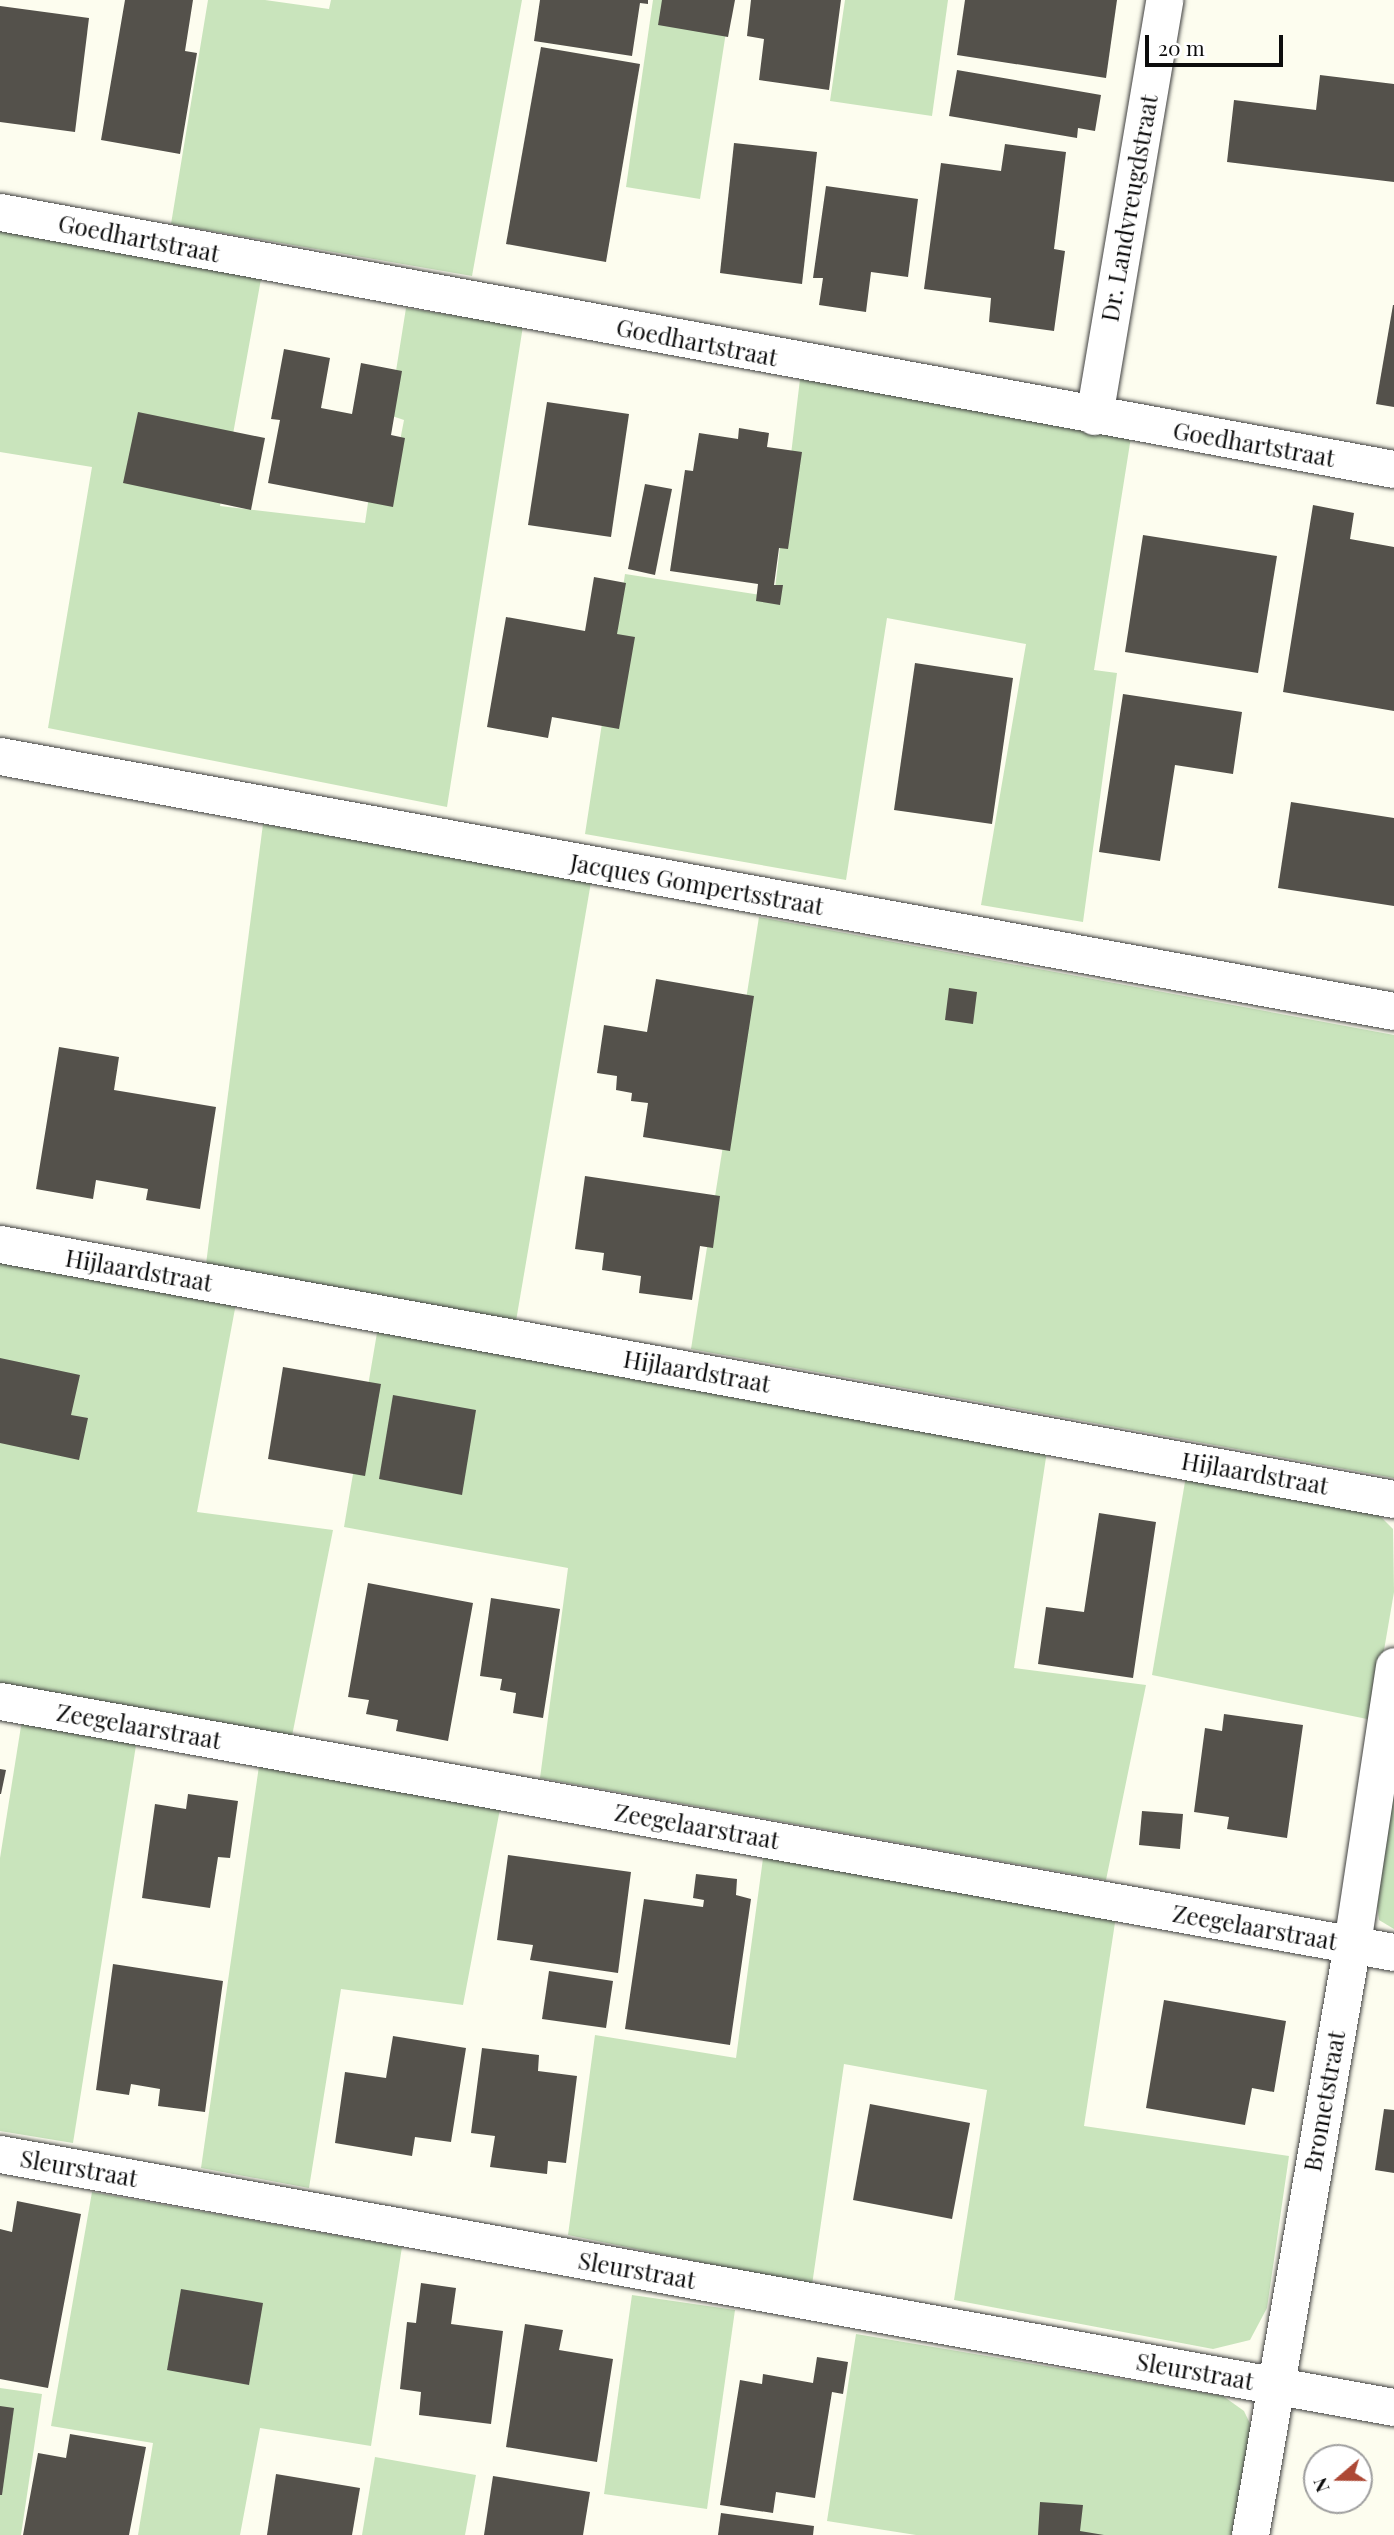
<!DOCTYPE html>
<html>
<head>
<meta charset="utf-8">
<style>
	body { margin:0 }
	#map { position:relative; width:1394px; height:2535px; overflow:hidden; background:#fdfdef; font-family:"Playfair Display",serif }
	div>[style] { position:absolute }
	.green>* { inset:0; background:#c9e4bc }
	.building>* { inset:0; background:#54514b }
	.roads { filter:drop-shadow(0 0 2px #404040) drop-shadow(0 0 2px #404040) }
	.minor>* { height:37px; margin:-18.5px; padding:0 18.5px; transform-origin:18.5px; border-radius:18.5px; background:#fff }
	span { translate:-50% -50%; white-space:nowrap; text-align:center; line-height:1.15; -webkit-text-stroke:7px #fff; paint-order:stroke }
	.street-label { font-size:24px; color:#0d0d0d }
	.north { position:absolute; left:1303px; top:2444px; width:70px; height:70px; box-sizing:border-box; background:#fff; border:2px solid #9e9e9e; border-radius:50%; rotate:250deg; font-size:19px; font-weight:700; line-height:28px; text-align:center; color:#0d0d0d }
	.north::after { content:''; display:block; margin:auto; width:24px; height:32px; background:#ad4835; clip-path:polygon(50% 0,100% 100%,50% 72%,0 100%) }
	.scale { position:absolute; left:1145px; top:35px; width:138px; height:32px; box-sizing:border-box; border:4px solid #0d0d0d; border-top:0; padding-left:9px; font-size:21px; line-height:24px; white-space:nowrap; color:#0d0d0d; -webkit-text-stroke:5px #fff; paint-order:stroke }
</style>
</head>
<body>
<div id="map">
	<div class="green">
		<i style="clip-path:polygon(208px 0,265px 0,329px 9px,331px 0,522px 0,472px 276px,171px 224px)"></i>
		<i style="clip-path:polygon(653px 0,731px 0,700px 199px,626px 187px)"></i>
		<i style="clip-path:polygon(845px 0,948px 0,932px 116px,830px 101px)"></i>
		<i style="clip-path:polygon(0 231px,261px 279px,220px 506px,365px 523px,369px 496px,389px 498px,404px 420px,389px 415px,406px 308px,523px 326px,447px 807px,48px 728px,92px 467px,0 452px)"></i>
		<i style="clip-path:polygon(800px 379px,1131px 437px,1094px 670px,1117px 673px,1083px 922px,981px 905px,1026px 644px,887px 618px,846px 880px,585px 834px,625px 574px,774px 597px)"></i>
		<i style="clip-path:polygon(263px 824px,591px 882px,516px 1321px,206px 1264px)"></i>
		<i style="clip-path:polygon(759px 917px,1394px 1035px,1394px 1478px,691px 1349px)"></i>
		<i style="clip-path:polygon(0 1257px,237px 1298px,197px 1512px,333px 1530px,292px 1736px,0 1684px)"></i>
		<i style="clip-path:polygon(378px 1327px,1047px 1451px,1014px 1668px,1146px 1685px,1106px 1880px,540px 1778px,568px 1568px,344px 1527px)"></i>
		<i style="clip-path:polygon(1186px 1476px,1374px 1510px,1393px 1529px,1394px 1592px,1372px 1720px,1152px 1675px)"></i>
		<i style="clip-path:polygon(22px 1720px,137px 1739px,73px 2143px,0 2131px,0 1858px)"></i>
		<i style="clip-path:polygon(259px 1766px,500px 1809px,463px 2005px,341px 1989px,309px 2188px,201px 2168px)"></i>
		<i style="clip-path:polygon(1394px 1787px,1394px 1929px,1379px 1920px,1376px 1894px)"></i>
		<i style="clip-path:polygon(764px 1851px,1116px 1916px,1084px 2126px,1289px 2156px,1267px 2308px,1250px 2340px,1213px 2349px,954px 2300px,987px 2090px,844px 2064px,812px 2285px,568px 2235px,595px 2035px,736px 2058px)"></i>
		<i style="clip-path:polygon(92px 2192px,402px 2247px,371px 2446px,260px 2428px,240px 2535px,138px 2535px,153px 2443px,51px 2426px)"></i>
		<i style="clip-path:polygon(632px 2295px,735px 2310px,707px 2509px,604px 2494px)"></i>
		<i style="clip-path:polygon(856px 2334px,1223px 2396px,1244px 2411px,1256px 2436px,1239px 2535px,916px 2535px,827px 2521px)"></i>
		<i style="clip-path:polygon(0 2388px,42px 2394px,21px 2535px,0 2535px)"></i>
		<i style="clip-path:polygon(375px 2457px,476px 2475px,465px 2535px,362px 2535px)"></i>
	</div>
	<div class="building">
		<i style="clip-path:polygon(125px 0,193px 0,185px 51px,197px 53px,180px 154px,101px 140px)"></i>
		<i style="clip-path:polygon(540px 0,648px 0,648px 4px,640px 3px,632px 56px,534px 41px)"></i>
		<i style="clip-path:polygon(662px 0,735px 0,728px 37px,658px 25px)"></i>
		<i style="clip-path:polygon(751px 0,841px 0,829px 90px,759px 80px,764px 39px,747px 36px)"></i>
		<i style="clip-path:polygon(965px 0,1117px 0,1106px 78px,957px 55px)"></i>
		<i style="clip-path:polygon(0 6px,89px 18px,75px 132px,0 122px)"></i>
		<i style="clip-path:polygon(541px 47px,640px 64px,606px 262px,506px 244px)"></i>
		<i style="clip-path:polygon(957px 70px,1101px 95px,1095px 131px,1078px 128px,1077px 138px,949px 116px)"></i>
		<i style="clip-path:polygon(1320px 75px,1394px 84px,1394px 182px,1227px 162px,1234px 100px,1316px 110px)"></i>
		<i style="clip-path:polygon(734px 143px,817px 152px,802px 284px,720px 273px)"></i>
		<i style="clip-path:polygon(1005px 144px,1066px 152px,1054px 249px,1065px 251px,1054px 331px,989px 322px,991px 298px,924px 289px,941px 163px,1001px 171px)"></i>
		<i style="clip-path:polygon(826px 186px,918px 199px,908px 277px,871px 272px,866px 312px,819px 305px,823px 278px,813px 278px)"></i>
		<i style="clip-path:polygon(1393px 305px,1394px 305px,1394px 407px,1376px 404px)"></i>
		<i style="clip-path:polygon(284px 349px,330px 358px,321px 408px,352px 414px,361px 363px,402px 371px,391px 435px,405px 438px,393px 507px,268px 483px,280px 420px,271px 419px)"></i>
		<i style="clip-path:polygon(547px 402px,629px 414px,611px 537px,528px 525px)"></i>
		<i style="clip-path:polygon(138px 412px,265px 438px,251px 510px,123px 483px)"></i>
		<i style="clip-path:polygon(739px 428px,769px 433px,767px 447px,802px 452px,788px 549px,779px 548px,774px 585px,783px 585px,780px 605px,756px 601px,758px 584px,670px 571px,685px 470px,693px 471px,699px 433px,738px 439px)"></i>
		<i style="clip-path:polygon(645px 484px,672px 489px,655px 575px,628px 569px)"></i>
		<i style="clip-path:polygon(1313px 505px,1354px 513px,1350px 539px,1394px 547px,1394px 711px,1283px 692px)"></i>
		<i style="clip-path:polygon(1143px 535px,1277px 556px,1258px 673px,1125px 652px)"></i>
		<i style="clip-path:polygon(594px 577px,626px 583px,617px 634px,635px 637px,619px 729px,552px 717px,548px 738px,487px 727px,506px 617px,585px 631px)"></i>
		<i style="clip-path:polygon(915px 663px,1013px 678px,992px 824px,894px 810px)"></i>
		<i style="clip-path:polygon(1123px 694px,1242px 712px,1233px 774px,1175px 765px,1160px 861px,1099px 852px)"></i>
		<i style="clip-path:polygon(1291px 802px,1394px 818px,1394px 906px,1278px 888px)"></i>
		<i style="clip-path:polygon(656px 979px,754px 996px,730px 1151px,643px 1137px,648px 1103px,631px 1101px,632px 1093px,616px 1090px,617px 1076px,597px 1073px,604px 1025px,647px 1032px)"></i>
		<i style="clip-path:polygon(949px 988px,977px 992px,973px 1024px,945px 1020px)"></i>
		<i style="clip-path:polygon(59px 1047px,119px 1057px,114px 1090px,216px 1107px,200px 1209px,146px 1200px,148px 1189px,96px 1180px,93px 1199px,36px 1189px)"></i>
		<i style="clip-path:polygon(585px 1176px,720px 1196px,713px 1248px,700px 1246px,692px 1300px,639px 1293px,641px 1276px,602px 1270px,604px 1253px,575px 1249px)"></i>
		<i style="clip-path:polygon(0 1358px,80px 1375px,71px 1415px,88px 1418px,79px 1460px,0 1443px)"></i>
		<i style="clip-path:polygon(283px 1367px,381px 1384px,365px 1476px,268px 1459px)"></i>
		<i style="clip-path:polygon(393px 1395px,476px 1410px,462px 1495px,379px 1479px)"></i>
		<i style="clip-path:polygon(1099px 1513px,1156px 1522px,1133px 1678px,1038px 1664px,1046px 1607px,1084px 1612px)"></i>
		<i style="clip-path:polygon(368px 1583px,473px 1603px,448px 1741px,396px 1731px,398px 1720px,366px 1714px,369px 1700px,348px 1697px)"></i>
		<i style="clip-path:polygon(491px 1598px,560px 1609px,543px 1718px,513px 1713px,516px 1693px,500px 1690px,502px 1679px,480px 1676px)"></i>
		<i style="clip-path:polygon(1224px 1714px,1303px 1725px,1287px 1838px,1227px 1829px,1229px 1817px,1194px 1812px,1205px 1728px,1222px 1731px)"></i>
		<i style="clip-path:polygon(0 1769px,6px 1770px,1px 1794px,0 1794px)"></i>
		<i style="clip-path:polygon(188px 1794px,238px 1801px,230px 1858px,218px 1857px,210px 1908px,142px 1898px,155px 1804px,186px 1809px)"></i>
		<i style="clip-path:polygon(1142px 1811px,1183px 1814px,1180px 1849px,1139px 1845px)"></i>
		<i style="clip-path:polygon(508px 1855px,631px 1872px,618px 1973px,530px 1960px,533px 1945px,497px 1940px)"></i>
		<i style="clip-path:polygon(696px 1874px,737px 1879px,736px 1895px,751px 1899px,730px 2045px,625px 2029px,644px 1899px,703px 1907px,704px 1900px,693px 1898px)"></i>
		<i style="clip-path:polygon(113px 1964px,223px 1981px,205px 2112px,158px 2106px,160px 2089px,131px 2084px,129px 2095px,96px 2090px)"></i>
		<i style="clip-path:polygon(549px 1971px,613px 1981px,606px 2028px,542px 2019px)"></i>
		<i style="clip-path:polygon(1164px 2000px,1286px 2021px,1274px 2092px,1252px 2088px,1245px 2125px,1146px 2108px)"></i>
		<i style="clip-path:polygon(393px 2036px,466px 2048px,451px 2142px,415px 2137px,412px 2156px,335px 2143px,345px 2072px,386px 2078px)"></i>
		<i style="clip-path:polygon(482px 2048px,539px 2055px,538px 2071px,577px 2076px,566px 2163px,548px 2161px,547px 2174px,490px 2167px,495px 2136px,471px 2133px)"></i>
		<i style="clip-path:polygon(870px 2104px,970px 2123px,952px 2219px,853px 2200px)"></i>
		<i style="clip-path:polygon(1384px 2109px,1394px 2110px,1394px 2173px,1375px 2170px)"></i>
		<i style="clip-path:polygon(17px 2201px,81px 2214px,48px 2388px,0 2379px,0 2229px,12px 2232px)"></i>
		<i style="clip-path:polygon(421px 2283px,456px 2288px,451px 2324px,503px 2331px,491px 2424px,419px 2415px,421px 2392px,400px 2389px,407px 2322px,416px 2323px)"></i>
		<i style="clip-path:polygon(181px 2289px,263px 2303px,249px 2385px,167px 2370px)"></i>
		<i style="clip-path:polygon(525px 2324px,563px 2330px,559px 2350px,613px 2359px,597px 2462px,506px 2447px)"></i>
		<i style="clip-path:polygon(817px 2357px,848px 2362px,843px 2394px,832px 2392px,815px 2498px,776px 2492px,773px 2513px,720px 2505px,740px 2380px,762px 2384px,763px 2374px,813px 2383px)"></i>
		<i style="clip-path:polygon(0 2406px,14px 2408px,2px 2495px,0 2495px)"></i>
		<i style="clip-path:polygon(70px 2434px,146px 2447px,129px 2535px,23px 2535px,38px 2453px,66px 2458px)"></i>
		<i style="clip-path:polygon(276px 2474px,360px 2488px,352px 2535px,267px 2535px)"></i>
		<i style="clip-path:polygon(493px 2476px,590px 2492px,583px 2535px,484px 2535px)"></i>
		<i style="clip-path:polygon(1040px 2502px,1083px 2505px,1080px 2531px,1104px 2535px,1038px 2535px)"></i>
		<i style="clip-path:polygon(721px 2513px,814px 2526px,813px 2535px,718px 2535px)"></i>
	</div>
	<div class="roads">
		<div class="minor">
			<i style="left:0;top:212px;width:1417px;rotate:10.45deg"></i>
			<i style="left:1094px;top:416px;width:422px;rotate:-80.4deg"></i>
			<i style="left:0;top:756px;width:1417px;rotate:10.37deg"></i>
			<i style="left:0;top:1244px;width:1417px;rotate:10.37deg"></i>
			<i style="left:0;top:1701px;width:1416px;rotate:10.21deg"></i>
			<i style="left:0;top:2154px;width:1417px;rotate:10.29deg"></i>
			<i style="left:1250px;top:2535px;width:600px;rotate:-80.21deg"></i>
			<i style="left:1352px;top:1944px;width:281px;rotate:-81.4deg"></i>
		</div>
	</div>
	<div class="street-label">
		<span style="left:1129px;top:208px;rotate:-80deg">Dr. Landvreugdstraat</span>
		<span style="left:139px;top:238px;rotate:11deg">Goedhartstraat</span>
		<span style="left:697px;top:342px;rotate:11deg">Goedhartstraat</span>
		<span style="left:1254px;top:444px;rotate:10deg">Goedhartstraat</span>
		<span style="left:697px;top:884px;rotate:10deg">Jacques Gompertsstraat</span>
		<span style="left:139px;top:1270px;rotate:10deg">Hijlaardstraat</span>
		<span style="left:697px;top:1371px;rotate:10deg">Hijlaardstraat</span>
		<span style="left:1255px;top:1473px;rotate:10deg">Hijlaardstraat</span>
		<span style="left:139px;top:1726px;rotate:10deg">Zeegelaarstraat</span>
		<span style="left:697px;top:1826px;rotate:10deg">Zeegelaarstraat</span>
		<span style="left:1255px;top:1927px;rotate:10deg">Zeegelaarstraat</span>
		<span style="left:1324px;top:2101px;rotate:-80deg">Brometstraat</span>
		<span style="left:79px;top:2168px;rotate:10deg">Sleurstraat</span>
		<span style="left:637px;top:2270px;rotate:10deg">Sleurstraat</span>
		<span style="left:1195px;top:2371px;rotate:10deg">Sleurstraat</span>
	</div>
	<div class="north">N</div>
	<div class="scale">20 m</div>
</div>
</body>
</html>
